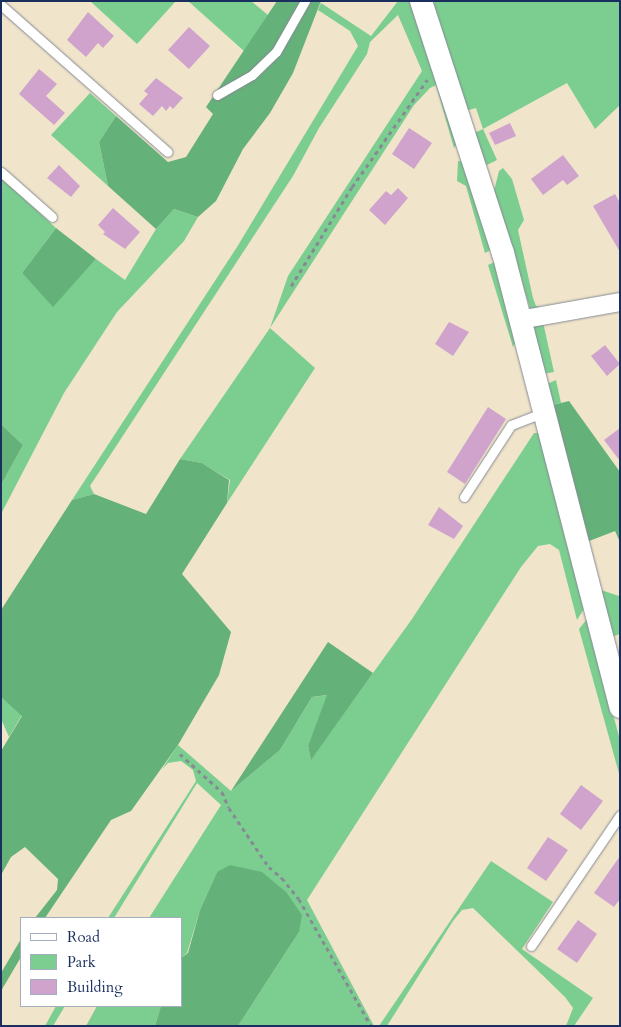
<!DOCTYPE html>
<html>
<head>
<meta charset="utf-8">
<style>
	body { margin:0 }
	#map { position:relative; width:621px; height:1027px; overflow:hidden; background:#f0e5ca; font-family:Cardo,serif }
	div>[style] { position:absolute }
	.green>* { inset:0; background:#7cce90 }
	.forest>* { inset:0; background:#65b17a }
	.building>* { inset:0; background:#cfa3cc }
	.path>* { height:2.5px; margin-top:-1.25px; transform-origin:0; background:repeating-linear-gradient(90deg,#868a94 0 4px,transparent 0 8px) }
	.roads { filter:drop-shadow(0 0 1px #868a94) drop-shadow(0 0 1px #868a94) }
	.service>* { height:9px; margin:-4.5px; padding:0 4.5px; transform-origin:4.5px; border-radius:4.5px; background:#fff }
	.minor>* { height:18px; margin:-9px; padding:0 9px; transform-origin:9px; border-radius:9px; background:#fff }
	.tertiary>* { height:22px; margin:-11px; padding:0 11px; transform-origin:11px; border-radius:11px; background:#fff }
	span { translate:-50% -50%; white-space:nowrap; text-align:center; line-height:1.15; -webkit-text-stroke:4px #fff; paint-order:stroke }
	.frame { position:absolute; inset:0; border:2px solid #1b2f5e; pointer-events:none }
	.legend { position:absolute; left:20px; top:917px; width:162px; height:90px; box-sizing:border-box; background:#fff; border:1px solid #a4acbf; margin:0; padding:6px 9px; list-style:none; font-size:15px; color:#1b2f5e }
	.legend li { display:flex; align-items:center; gap:10px; height:25px }
	.legend b { width:25px; border:1px solid #a4acbf }
</style>
</head>
<body>
<div id="map">
	<div class="green">
		<i style="clip-path:polygon(90px 1px,176px 1px,137px 44px)"></i>
		<i style="clip-path:polygon(188px 1px,251px 1px,268px 15px,244px 51px)"></i>
		<i style="clip-path:polygon(398px 1px,411px 1px,457px 144px,454px 148px,436px 85px,430px 88px,414px 105px,270px 328px,315px 368px,227px 503px,230px 480px,202px 463px,180px 459px,270px 328px,288px 276px,422px 71px,398px 15px,370px 42px,367px 54px,319px 128px,293px 176px,90px 486px,94px 494px,72px 500px,237px 247px,358px 46px,350px 31px,318px 10px,321px 3px,371px 36px)"></i>
		<i style="clip-path:polygon(429px 1px,620px 1px,620px 105px,595px 129px,567px 83px,483px 129px,497px 160px,487px 165px,484px 163px,474px 133px,483px 129px,476px 108px,465px 111px)"></i>
		<i style="clip-path:polygon(90px 93px,116px 116px,99px 142px,108px 186px,51px 135px)"></i>
		<i style="clip-path:polygon(458px 161px,467px 162px,494px 245px,489px 251px,485px 253px,466px 186px,457px 181px)"></i>
		<i style="clip-path:polygon(503px 168px,512px 179px,524px 220px,518px 230px,533px 298px,536px 306px,547px 309px,534px 311px,530px 308px,494px 191px,499px 171px)"></i>
		<i style="clip-path:polygon(1px 178px,56px 228px,22px 273px,53px 306px,96px 259px,125px 280px,156px 229px,174px 209px,198px 217px,184px 241px,117px 312px,64px 393px,1px 514px,1px 485px,23px 445px,1px 424px)"></i>
		<i style="clip-path:polygon(499px 260px,516px 341px,513px 347px,488px 265px)"></i>
		<i style="clip-path:polygon(543px 322px,554px 372px,543px 374px,531px 329px,534px 325px)"></i>
		<i style="clip-path:polygon(556px 380px,561px 403px,549px 406px,545px 385px)"></i>
		<i style="clip-path:polygon(534px 433px,539px 433px,584px 609px,577px 620px,559px 550px,550px 544px,538px 546px,521px 567px,307px 900px,374px 1026px,238px 1026px,299px 932px,217px 872px,200px 910px,187px 953px,181px 958px,181px 918px,149px 918px,221px 805px,197px 783px,114px 918px,108px 918px,196px 781px,193px 770px,181px 761px,168px 763px,162px 769px,178px 745px,231px 791px,280px 750px,312px 697px,328px 695px,308px 746px,311px 759px,412px 619px)"></i>
		<i style="clip-path:polygon(601px 590px,619px 596px,620px 634px,608px 638px)"></i>
		<i style="clip-path:polygon(587px 619px,620px 740px,620px 777px,579px 629px)"></i>
		<i style="clip-path:polygon(1px 697px,22px 715px,9px 737px,1px 719px)"></i>
		<i style="clip-path:polygon(491px 861px,553px 902px,522px 949px,593px 998px,574px 1026px,566px 1026px,573px 1008px,565px 997px,473px 908px,462px 910px,453px 921px,387px 1026px,379px 1026px)"></i>
		<i style="clip-path:polygon(56px 1006px,65px 1006px,53px 1026px,45px 1026px)"></i>
		<i style="clip-path:polygon(97px 1006px,161px 1006px,155px 1026px,86px 1026px)"></i>
	</div>
	<div class="forest">
		<i style="clip-path:polygon(277px 1px,321px 1px,293px 73px,270px 113px,243px 149px,216px 201px,198px 217px,174px 209px,156px 229px,108px 186px,99px 142px,116px 116px,168px 162px,186px 157px,213px 114px,206px 107px)"></i>
		<i style="clip-path:polygon(56px 228px,96px 259px,53px 307px,22px 273px)"></i>
		<i style="clip-path:polygon(569px 401px,620px 472px,620px 542px,615px 531px,584px 543px,549px 406px)"></i>
		<i style="clip-path:polygon(1px 424px,23px 445px,1px 485px)"></i>
		<i style="clip-path:polygon(180px 459px,202px 463px,229px 480px,227px 503px,182px 574px,231px 632px,219px 675px,178px 745px,131px 811px,111px 820px,45px 918px,35px 918px,57px 890px,58px 879px,25px 847px,11px 857px,1px 875px,1px 751px,22px 716px,1px 697px,1px 610px,72px 500px,94px 494px,146px 514px)"></i>
		<i style="clip-path:polygon(328px 642px,373px 673px,311px 760px,308px 746px,327px 695px,312px 697px,280px 750px,231px 791px)"></i>
		<i style="clip-path:polygon(230px 865px,262px 872px,286px 892px,302px 915px,299px 932px,238px 1026px,155px 1026px,161px 1006px,181px 1006px,181px 958px,188px 953px,200px 910px,217px 872px)"></i>
		<i style="clip-path:polygon(21px 939px,21px 957px,1px 991px,1px 973px)"></i>
	</div>
	<div class="building">
		<i style="clip-path:polygon(88px 12px,114px 36px,103px 48px,98px 43px,86px 57px,67px 40px)"></i>
		<i style="clip-path:polygon(189px 27px,210px 46px,189px 69px,168px 50px)"></i>
		<i style="clip-path:polygon(39px 69px,57px 84px,46px 96px,65px 113px,54px 125px,19px 94px)"></i>
		<i style="clip-path:polygon(156px 78px,183px 98px,173px 109px,170px 106px,166px 111px,162px 106px,153px 116px,139px 104px,148px 94px,144px 91px)"></i>
		<i style="clip-path:polygon(510px 123px,516px 136px,495px 145px,489px 133px)"></i>
		<i style="clip-path:polygon(409px 128px,432px 143px,414px 169px,392px 154px)"></i>
		<i style="clip-path:polygon(563px 155px,579px 176px,567px 185px,563px 180px,543px 195px,531px 179px)"></i>
		<i style="clip-path:polygon(59px 165px,80px 186px,71px 197px,47px 178px)"></i>
		<i style="clip-path:polygon(398px 188px,408px 198px,385px 225px,369px 210px,386px 191px,391px 195px)"></i>
		<i style="clip-path:polygon(615px 194px,620px 203px,620px 252px,593px 206px)"></i>
		<i style="clip-path:polygon(113px 208px,140px 232px,125px 249px,103px 234px,105px 232px,98px 225px)"></i>
		<i style="clip-path:polygon(449px 322px,469px 332px,453px 356px,435px 344px)"></i>
		<i style="clip-path:polygon(605px 345px,620px 364px,607px 376px,591px 356px)"></i>
		<i style="clip-path:polygon(488px 407px,506px 419px,465px 484px,447px 472px)"></i>
		<i style="clip-path:polygon(620px 428px,620px 461px,604px 440px)"></i>
		<i style="clip-path:polygon(439px 507px,463px 526px,454px 539px,428px 525px)"></i>
		<i style="clip-path:polygon(581px 785px,603px 801px,581px 830px,560px 814px)"></i>
		<i style="clip-path:polygon(548px 837px,568px 850px,546px 881px,527px 868px)"></i>
		<i style="clip-path:polygon(620px 856px,620px 899px,614px 907px,594px 893px)"></i>
		<i style="clip-path:polygon(578px 920px,597px 934px,577px 963px,557px 949px)"></i>
	</div>
	<div class="path">
		<i style="left:291px;top:286px;width:116px;rotate:-58.4deg"></i>
		<i style="left:352px;top:187px;width:131px;rotate:-55deg"></i>
		<i style="left:180px;top:754px;width:57px;rotate:42.1deg"></i>
		<i style="left:222px;top:792px;width:17px;rotate:66deg"></i>
		<i style="left:229px;top:808px;width:71px;rotate:55.9deg"></i>
		<i style="left:269px;top:867px;width:17px;rotate:40deg"></i>
		<i style="left:282px;top:878px;width:27px;rotate:51deg"></i>
		<i style="left:299px;top:899px;width:146px;rotate:60.4deg"></i>
	</div>
	<div class="roads">
		<div class="service">
			<i style="left:1px;top:5px;width:222px;rotate:41.4deg"></i>
			<i style="left:217px;top:95px;width:40px;rotate:-29.7deg"></i>
			<i style="left:252px;top:75px;width:33px;rotate:-44deg"></i>
			<i style="left:276px;top:52px;width:59px;rotate:-60.4deg"></i>
			<i style="left:1px;top:172px;width:68px;rotate:41.4deg"></i>
			<i style="left:464px;top:497px;width:86px;rotate:-56.9deg"></i>
			<i style="left:511px;top:425px;width:34px;rotate:-21deg"></i>
			<i style="left:531px;top:946px;width:158px;rotate:-55.8deg"></i>
		</div>
		<div class="minor">
			<i style="left:519px;top:320px;width:103px;rotate:-10.1deg"></i>
		</div>
		<div class="tertiary">
			<i style="left:421px;top:1px;width:265px;rotate:72deg"></i>
			<i style="left:503px;top:253px;width:469px;rotate:75.5deg"></i>
		</div>
	</div>
	<div class="frame"></div>
	<ul class="legend">
	<li><b style="height:6px;background:#fff"></b>Road</li>
	<li><b style="height:14px;background:#7cce90"></b>Park</li>
	<li><b style="height:14px;background:#cfa3cc"></b>Building</li>
	</ul>
</div>
</body>
</html>
